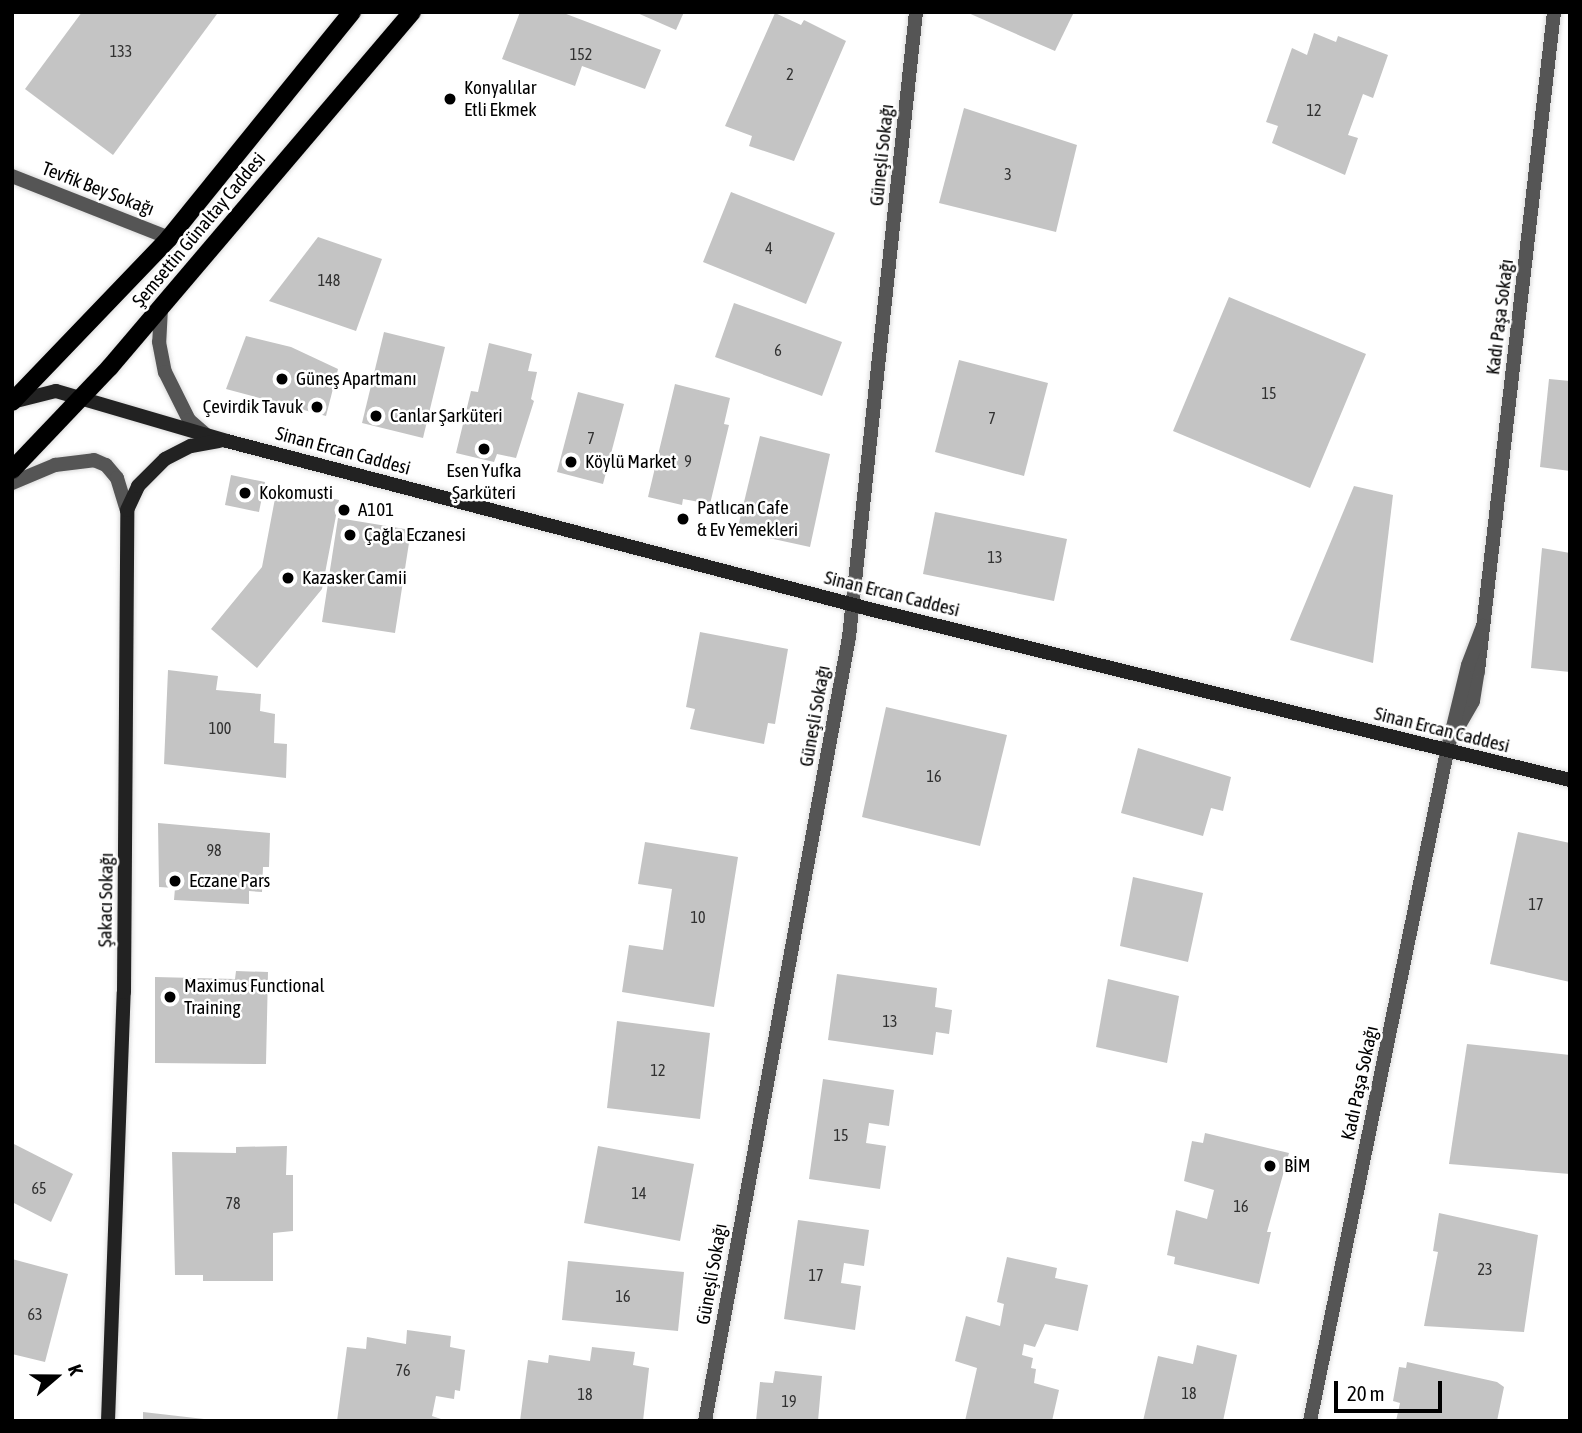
<!DOCTYPE html>
<html>
<head>
<meta charset="utf-8">
<style>
	body { margin:0 }
	#map { position:relative; width:1582px; height:1433px; overflow:hidden; background:#fff; font-family:"Asap Condensed",sans-serif }
	div>[style] { position:absolute }
	.building>* { inset:0; background:#c4c4c4 }
	.roads { filter:drop-shadow(0 0 2px #dbdbdb) drop-shadow(0 0 2px #dbdbdb) }
	.street>* { height:14px; margin:-7px; padding:0 7px; transform-origin:7px; border-radius:7px; background:#555 }
	.secondary>* { height:14px; margin:-7px; padding:0 7px; transform-origin:7px; border-radius:7px; background:#222 }
	.primary>* { height:18px; margin:-9px; padding:0 9px; transform-origin:9px; border-radius:9px; background:#000 }
	.dots>* { width:19px; height:19px; translate:-50% -50%; box-sizing:border-box; border:4px solid #fff; border-radius:50% }
	span { translate:-50% -50%; white-space:nowrap; text-align:center; line-height:1.15; -webkit-text-stroke:5px #fff; paint-order:stroke }
	.number-label { font-size:16px; color:#313131 }
	.number-label span { -webkit-text-stroke-width:0 }
	.poi-label { font-size:19px; color:#000 }
	.left { translate:0 -50%; text-align:left }
	.right { translate:-100% -50%; text-align:right }
	.street-label { font-size:19px; color:#000 }
	.frame { position:absolute; inset:0; border:14px solid #000; pointer-events:none }
	.north { position:absolute; left:21px; top:1342px; width:70px; height:70px; -webkit-text-stroke:5px #fff; paint-order:stroke; rotate:70deg; font-size:19px; font-weight:700; line-height:28px; text-align:center; color:#000 }
	.north::after { content:''; display:block; margin:auto; width:24px; height:32px; background:#000; clip-path:polygon(50% 0,100% 100%,50% 72%,0 100%) }
	.scale { position:absolute; left:1334px; top:1381px; width:108px; height:32px; box-sizing:border-box; border:4px solid #000; border-top:0; padding-left:9px; font-size:21px; line-height:24px; white-space:nowrap; color:#000; -webkit-text-stroke:5px #fff; paint-order:stroke }
</style>
</head>
<body>
<div id="map">
	<div class="building">
		<i style="clip-path:polygon(82px 12px,217px 14px,113px 155px,25px 89px)"></i>
		<i style="clip-path:polygon(520px 12px,561px 12px,661px 50px,645px 89px,582px 66px,575px 86px,502px 59px)"></i>
		<i style="clip-path:polygon(635px 12px,684px 12px,676px 30px)"></i>
		<i style="clip-path:polygon(966px 12px,1074px 12px,1055px 51px)"></i>
		<i style="clip-path:polygon(775px 13px,801px 25px,804px 20px,846px 41px,794px 161px,749px 146px,752px 136px,725px 126px)"></i>
		<i style="clip-path:polygon(1314px 33px,1336px 42px,1338px 36px,1388px 55px,1373px 98px,1363px 94px,1348px 135px,1358px 138px,1345px 175px,1272px 143px,1278px 126px,1266px 122px,1292px 48px,1307px 55px)"></i>
		<i style="clip-path:polygon(964px 108px,1077px 145px,1056px 232px,939px 203px)"></i>
		<i style="clip-path:polygon(731px 192px,835px 233px,806px 304px,703px 262px)"></i>
		<i style="clip-path:polygon(318px 237px,382px 259px,356px 331px,269px 301px)"></i>
		<i style="clip-path:polygon(1229px 297px,1366px 354px,1310px 488px,1173px 431px)"></i>
		<i style="clip-path:polygon(734px 303px,842px 342px,822px 396px,715px 357px)"></i>
		<i style="clip-path:polygon(384px 332px,445px 347px,423px 438px,362px 423px)"></i>
		<i style="clip-path:polygon(246px 336px,291px 347px,338px 369px,326px 416px,226px 389px)"></i>
		<i style="clip-path:polygon(489px 343px,532px 354px,528px 371px,537px 372px,531px 399px,534px 401px,516px 458px,497px 454px,494px 462px,456px 453px,471px 391px,478px 392px)"></i>
		<i style="clip-path:polygon(959px 360px,1048px 383px,1024px 476px,935px 452px)"></i>
		<i style="clip-path:polygon(1549px 379px,1570px 381px,1570px 471px,1540px 467px)"></i>
		<i style="clip-path:polygon(675px 384px,730px 398px,724px 424px,729px 425px,710px 504px,683px 499px,682px 505px,648px 497px)"></i>
		<i style="clip-path:polygon(578px 392px,624px 404px,603px 484px,557px 472px)"></i>
		<i style="clip-path:polygon(760px 436px,830px 454px,810px 547px,737px 531px)"></i>
		<i style="clip-path:polygon(231px 475px,265px 482px,259px 512px,225px 505px)"></i>
		<i style="clip-path:polygon(1354px 486px,1393px 495px,1373px 663px,1290px 640px)"></i>
		<i style="clip-path:polygon(277px 488px,339px 500px,322px 589px,257px 668px,211px 629px,262px 567px)"></i>
		<i style="clip-path:polygon(935px 512px,1067px 539px,1054px 601px,923px 574px)"></i>
		<i style="clip-path:polygon(338px 518px,411px 530px,395px 633px,322px 622px)"></i>
		<i style="clip-path:polygon(1542px 548px,1570px 553px,1570px 672px,1531px 668px)"></i>
		<i style="clip-path:polygon(700px 632px,788px 649px,775px 724px,768px 723px,764px 744px,690px 729px,695px 709px,686px 707px)"></i>
		<i style="clip-path:polygon(168px 670px,218px 676px,216px 690px,261px 694px,260px 711px,275px 714px,274px 743px,287px 744px,286px 778px,164px 764px)"></i>
		<i style="clip-path:polygon(886px 707px,1007px 735px,980px 846px,862px 817px)"></i>
		<i style="clip-path:polygon(1138px 748px,1231px 777px,1223px 811px,1211px 808px,1203px 836px,1121px 813px)"></i>
		<i style="clip-path:polygon(158px 823px,270px 833px,269px 867px,263px 867px,262px 892px,249px 891px,249px 904px,174px 900px,175px 888px,159px 887px)"></i>
		<i style="clip-path:polygon(1518px 832px,1570px 843px,1570px 982px,1490px 964px)"></i>
		<i style="clip-path:polygon(645px 842px,738px 857px,714px 1007px,622px 992px,629px 945px,663px 950px,672px 889px,638px 884px)"></i>
		<i style="clip-path:polygon(1133px 877px,1203px 893px,1188px 962px,1120px 946px)"></i>
		<i style="clip-path:polygon(236px 971px,268px 972px,266px 1064px,155px 1063px,155px 977px,235px 979px)"></i>
		<i style="clip-path:polygon(837px 974px,937px 988px,935px 1007px,952px 1010px,949px 1034px,936px 1032px,933px 1055px,828px 1040px)"></i>
		<i style="clip-path:polygon(1108px 979px,1179px 996px,1167px 1063px,1096px 1047px)"></i>
		<i style="clip-path:polygon(617px 1021px,710px 1033px,700px 1119px,607px 1108px)"></i>
		<i style="clip-path:polygon(1467px 1044px,1570px 1055px,1570px 1174px,1449px 1164px)"></i>
		<i style="clip-path:polygon(823px 1079px,894px 1090px,889px 1126px,869px 1123px,866px 1143px,886px 1146px,880px 1189px,809px 1179px)"></i>
		<i style="clip-path:polygon(1205px 1133px,1289px 1153px,1267px 1232px,1271px 1232px,1259px 1284px,1174px 1264px,1175px 1257px,1167px 1255px,1176px 1210px,1207px 1219px,1214px 1190px,1184px 1181px,1192px 1141px,1203px 1143px)"></i>
		<i style="clip-path:polygon(12px 1143px,73px 1174px,51px 1222px,12px 1202px)"></i>
		<i style="clip-path:polygon(287px 1146px,286px 1175px,293px 1175px,293px 1231px,273px 1233px,273px 1281px,203px 1281px,203px 1275px,175px 1275px,172px 1152px,236px 1153px,236px 1147px)"></i>
		<i style="clip-path:polygon(598px 1146px,694px 1164px,680px 1241px,584px 1223px)"></i>
		<i style="clip-path:polygon(1439px 1213px,1538px 1235px,1524px 1332px,1424px 1326px,1438px 1252px,1433px 1251px)"></i>
		<i style="clip-path:polygon(798px 1220px,869px 1230px,864px 1266px,844px 1263px,841px 1283px,861px 1286px,855px 1330px,784px 1319px)"></i>
		<i style="clip-path:polygon(1007px 1257px,1057px 1268px,1055px 1278px,1088px 1285px,1078px 1331px,1045px 1324px,1035px 1347px,1024px 1344px,1022px 1355px,1033px 1358px,1031px 1368px,1036px 1369px,1034px 1383px,1059px 1390px,1052px 1421px,965px 1421px,977px 1368px,955px 1361px,966px 1316px,1000px 1326px,1004px 1304px,997px 1302px)"></i>
		<i style="clip-path:polygon(12px 1259px,68px 1274px,45px 1362px,12px 1354px)"></i>
		<i style="clip-path:polygon(568px 1261px,684px 1272px,678px 1331px,562px 1320px)"></i>
		<i style="clip-path:polygon(407px 1330px,451px 1336px,450px 1347px,465px 1350px,460px 1391px,455px 1390px,454px 1399px,436px 1396px,432px 1416px,447px 1421px,337px 1421px,347px 1347px,366px 1349px,367px 1337px,406px 1344px)"></i>
		<i style="clip-path:polygon(1197px 1345px,1237px 1355px,1223px 1421px,1143px 1421px,1158px 1356px,1193px 1364px)"></i>
		<i style="clip-path:polygon(592px 1347px,635px 1352px,633px 1365px,649px 1368px,643px 1421px,520px 1421px,528px 1360px,548px 1363px,549px 1355px,590px 1361px)"></i>
		<i style="clip-path:polygon(1407px 1362px,1497px 1382px,1504px 1387px,1497px 1421px,1396px 1421px,1400px 1403px,1393px 1401px,1399px 1367px,1406px 1368px)"></i>
		<i style="clip-path:polygon(775px 1371px,822px 1376px,818px 1421px,756px 1421px,760px 1382px,773px 1383px)"></i>
		<i style="clip-path:polygon(143px 1412px,204px 1419px,204px 1421px,143px 1421px)"></i>
	</div>
	<div class="roads">
		<div class="street">
			<i style="left:12px;top:176px;width:169px;rotate:21.5deg"></i>
			<i style="left:161px;top:308px;width:34px;rotate:93deg"></i>
			<i style="left:159px;top:342px;width:31px;rotate:79deg"></i>
			<i style="left:165px;top:372px;width:54px;rotate:63.4deg"></i>
			<i style="left:189px;top:420px;width:21px;rotate:41deg"></i>
			<i style="left:12px;top:483px;width:47px;rotate:-22.7deg"></i>
			<i style="left:55px;top:465px;width:39px;rotate:-7deg"></i>
			<i style="left:94px;top:460px;width:13px;rotate:23deg"></i>
			<i style="left:106px;top:465px;width:17px;rotate:50deg"></i>
			<i style="left:117px;top:478px;width:34px;rotate:73deg"></i>
			<i style="left:1457px;top:729px;width:32px;rotate:-60deg"></i>
			<i style="left:1473px;top:701px;width:30px;rotate:-81deg"></i>
			<i style="left:1478px;top:671px;width:663px;rotate:-83.42deg"></i>
			<i style="left:705px;top:1421px;width:797px;rotate:-79.59deg"></i>
			<i style="left:849px;top:637px;width:629px;rotate:-83.88deg"></i>
			<i style="left:1310px;top:1421px;width:683px;rotate:-78.43deg"></i>
			<i style="left:1447px;top:752px;width:89px;rotate:-76.4deg"></i>
			<i style="left:1468px;top:665px;width:42px;rotate:-69deg"></i>
		</div>
		<div class="secondary">
			<i style="left:16px;top:401px;width:41px;rotate:-14deg"></i>
			<i style="left:56px;top:391px;width:178px;rotate:16.3deg"></i>
			<i style="left:227px;top:441px;width:664px;rotate:14.66deg"></i>
			<i style="left:869px;top:609px;width:722px;rotate:13.71deg"></i>
			<i style="left:108px;top:1421px;width:429px;rotate:-87.9deg"></i>
			<i style="left:124px;top:992px;width:482px;rotate:-89.6deg"></i>
			<i style="left:127px;top:510px;width:26px;rotate:-65deg"></i>
			<i style="left:138px;top:486px;width:38px;rotate:-45deg"></i>
			<i style="left:165px;top:459px;width:29px;rotate:-27deg"></i>
			<i style="left:191px;top:446px;width:28px;rotate:-10deg"></i>
		</div>
		<div class="primary">
			<i style="left:12px;top:402px;width:227px;rotate:-46.2deg"></i>
			<i style="left:169px;top:238px;width:291px;rotate:-51deg"></i>
			<i style="left:12px;top:470px;width:142px;rotate:-46.4deg"></i>
			<i style="left:110px;top:367px;width:466px;rotate:-49.6deg"></i>
		</div>
	</div>
	<div class="dots">
		<i style="left:450px;top:99px;background:#000"></i>
		<i style="left:282px;top:379px;background:#000"></i>
		<i style="left:317px;top:407px;background:#000"></i>
		<i style="left:376px;top:416px;background:#000"></i>
		<i style="left:484px;top:449px;background:#000"></i>
		<i style="left:571px;top:462px;background:#000"></i>
		<i style="left:245px;top:493px;background:#000"></i>
		<i style="left:344px;top:510px;background:#000"></i>
		<i style="left:683px;top:519px;background:#000"></i>
		<i style="left:350px;top:535px;background:#000"></i>
		<i style="left:288px;top:578px;background:#000"></i>
		<i style="left:175px;top:881px;background:#000"></i>
		<i style="left:170px;top:997px;background:#000"></i>
		<i style="left:1270px;top:1166px;background:#000"></i>
	</div>
	<div class="number-label">
		<span style="left:121px;top:51px">133</span>
		<span style="left:581px;top:54px">152</span>
		<span style="left:790px;top:74px">2</span>
		<span style="left:1314px;top:110px">12</span>
		<span style="left:1008px;top:174px">3</span>
		<span style="left:769px;top:248px">4</span>
		<span style="left:329px;top:280px">148</span>
		<span style="left:778px;top:350px">6</span>
		<span style="left:1269px;top:393px">15</span>
		<span style="left:992px;top:418px">7</span>
		<span style="left:591px;top:438px">7</span>
		<span style="left:688px;top:461px">9</span>
		<span style="left:995px;top:557px">13</span>
		<span style="left:220px;top:728px">100</span>
		<span style="left:934px;top:776px">16</span>
		<span style="left:214px;top:850px">98</span>
		<span style="left:1536px;top:904px">17</span>
		<span style="left:698px;top:917px">10</span>
		<span style="left:890px;top:1021px">13</span>
		<span style="left:658px;top:1070px">12</span>
		<span style="left:841px;top:1135px">15</span>
		<span style="left:39px;top:1188px">65</span>
		<span style="left:639px;top:1193px">14</span>
		<span style="left:233px;top:1203px">78</span>
		<span style="left:1241px;top:1206px">16</span>
		<span style="left:1485px;top:1269px">23</span>
		<span style="left:816px;top:1275px">17</span>
		<span style="left:623px;top:1296px">16</span>
		<span style="left:35px;top:1314px">63</span>
		<span style="left:403px;top:1370px">76</span>
		<span style="left:1189px;top:1393px">18</span>
		<span style="left:585px;top:1394px">18</span>
		<span style="left:789px;top:1401px">19</span>
	</div>
	<div class="poi-label">
		<span class="left" style="left:464px;top:99px">Konyalılar<br>Etli Ekmek</span>
		<span class="left" style="left:296px;top:379px">Güneş Apartmanı</span>
		<span class="right" style="left:303px;top:407px">Çevirdik Tavuk</span>
		<span class="left" style="left:390px;top:416px">Canlar Şarküteri</span>
		<span class="left" style="left:585px;top:462px">Köylü Market</span>
		<span style="left:484px;top:482px">Esen Yufka<br>Şarküteri</span>
		<span class="left" style="left:259px;top:493px">Kokomusti</span>
		<span class="left" style="left:697px;top:519px">Patlıcan Cafe<br>&amp; Ev Yemekleri</span>
		<span class="left" style="left:358px;top:510px">A101</span>
		<span class="left" style="left:364px;top:535px">Çağla Eczanesi</span>
		<span class="left" style="left:302px;top:578px">Kazasker Camii</span>
		<span class="left" style="left:189px;top:881px">Eczane Pars</span>
		<span class="left" style="left:184px;top:997px">Maximus Functional<br>Training</span>
		<span class="left" style="left:1284px;top:1166px">BİM</span>
	</div>
	<div class="street-label">
		<span style="left:882px;top:155px;rotate:-84deg">Güneşli Sokağı</span>
		<span style="left:98px;top:189px;rotate:21deg">Tevfik Bey Sokağı</span>
		<span style="left:199px;top:230px;rotate:-50deg">Şemsettin Günaltay Caddesi</span>
		<span style="left:1500px;top:317px;rotate:-83deg">Kadı Paşa Sokağı</span>
		<span style="left:343px;top:451px;rotate:15deg">Sinan Ercan Caddesi</span>
		<span style="left:892px;top:594px;rotate:14deg">Sinan Ercan Caddesi</span>
		<span style="left:815px;top:716px;rotate:-80deg">Güneşli Sokağı</span>
		<span style="left:1442px;top:730px;rotate:14deg">Sinan Ercan Caddesi</span>
		<span style="left:106px;top:900px;rotate:-89deg">Şakacı Sokağı</span>
		<span style="left:1360px;top:1083px;rotate:-78deg">Kadı Paşa Sokağı</span>
		<span style="left:712px;top:1274px;rotate:-80deg">Güneşli Sokağı</span>
	</div>
	<div class="frame"></div>
	<div class="north">K</div>
	<div class="scale">20 m</div>
</div>
</body>
</html>
